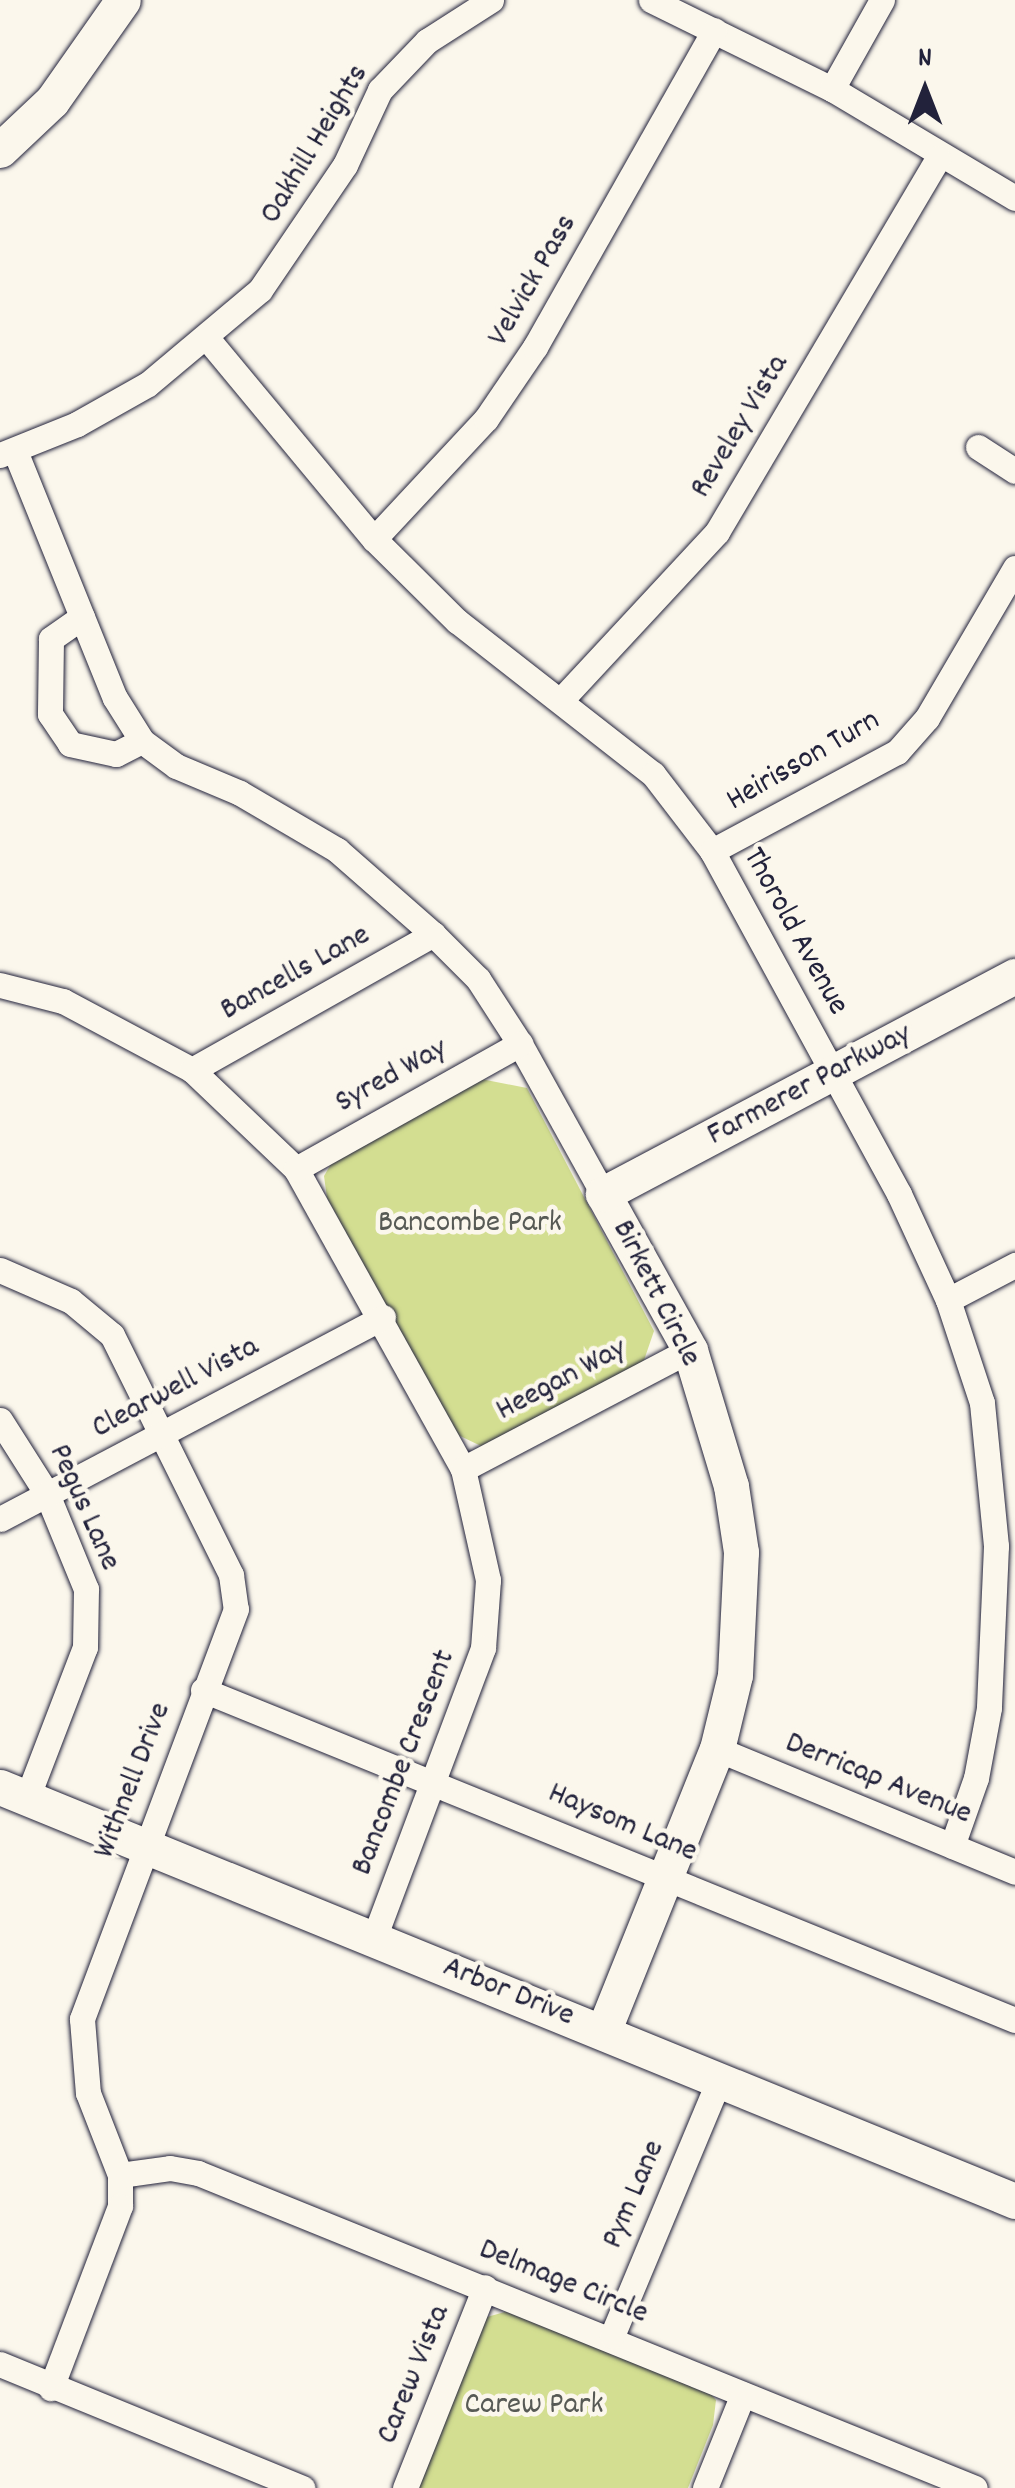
<!DOCTYPE html>
<html>
<head>
<meta charset="utf-8">
<style>
	body { margin:0 }
	#map { position:relative; width:1015px; height:2488px; overflow:hidden; background:#fbf7ec; font-family:Dekko,sans-serif }
	div>[style] { position:absolute }
	.green>* { inset:0; background:#d3de91 }
	.roads { filter:drop-shadow(0 0 2px #22223b) drop-shadow(0 0 2px #22223b) }
	.street>* { height:25px; margin:-12.5px; padding:0 12.5px; transform-origin:12.5px; border-radius:12.5px; background:#fbf7ec }
	.secondary>* { height:35px; margin:-17.5px; padding:0 17.5px; transform-origin:17.5px; border-radius:17.5px; background:#fbf7ec }
	span { translate:-50% -50%; white-space:nowrap; text-align:center; line-height:1.15; -webkit-text-stroke:9px #fbf7ec; paint-order:stroke }
	.street-label { font-size:32px; color:#22223b }
	.park-label { font-size:32px; color:#575a55 }
	.north { position:absolute; left:875px; top:40px; width:100px; height:100px; -webkit-text-stroke:8px #fbf7ec; paint-order:stroke; rotate:0deg; font-size:28px; font-weight:700; line-height:40px; text-align:center; color:#22223b }
	.north::after { content:''; display:block; margin:auto; width:35px; height:45px; background:#22223b; clip-path:polygon(50% 0,100% 100%,50% 72%,0 100%) }
</style>
</head>
<body>
<div id="map">
	<div class="green">
		<i style="clip-path:polygon(481px 1079px,527px 1088px,654px 1331px,642px 1366px,481px 1446px,456px 1434px,327px 1198px,324px 1176px,335px 1157px)"></i>
		<i style="clip-path:polygon(512px 2310px,698px 2379px,716px 2400px,713px 2425px,688px 2488px,414px 2488px,487px 2317px)"></i>
	</div>
	<div class="roads">
		<div class="street">
			<i style="left:651px;top:0;width:202px;rotate:26.2deg"></i>
			<i style="left:832px;top:89px;width:213px;rotate:30.8deg"></i>
			<i style="left:832px;top:89px;width:102px;rotate:-60.7deg"></i>
			<i style="left:206px;top:337px;width:263px;rotate:50.3deg"></i>
			<i style="left:374px;top:539px;width:117px;rotate:44.7deg"></i>
			<i style="left:457px;top:621px;width:249px;rotate:38deg"></i>
			<i style="left:653px;top:774px;width:97px;rotate:52.5deg"></i>
			<i style="left:712px;top:851px;width:391px;rotate:61.4deg"></i>
			<i style="left:899px;top:1194px;width:117px;rotate:65.2deg"></i>
			<i style="left:948px;top:1300px;width:108px;rotate:71.7deg"></i>
			<i style="left:982px;top:1403px;width:144px;rotate:84.4deg"></i>
			<i style="left:996px;top:1546px;width:162px;rotate:92.5deg"></i>
			<i style="left:989px;top:1708px;width:71px;rotate:100.5deg"></i>
			<i style="left:976px;top:1778px;width:72px;rotate:109.4deg"></i>
			<i style="left:978px;top:447px;width:44px;rotate:33deg"></i>
			<i style="left:15px;top:451px;width:266px;rotate:68deg"></i>
			<i style="left:115px;top:698px;width:51px;rotate:57.9deg"></i>
			<i style="left:142px;top:741px;width:42px;rotate:36.3deg"></i>
			<i style="left:176px;top:766px;width:69px;rotate:22.9deg"></i>
			<i style="left:240px;top:793px;width:113px;rotate:30.4deg"></i>
			<i style="left:337px;top:850px;width:128px;rotate:41.2deg"></i>
			<i style="left:433px;top:934px;width:64px;rotate:45deg"></i>
			<i style="left:478px;top:979px;width:77px;rotate:57.1deg"></i>
			<i style="left:520px;top:1044px;width:171px;rotate:61deg"></i>
			<i style="left:0;top:455px;width:83px;rotate:-21.9deg"></i>
			<i style="left:77px;top:424px;width:81px;rotate:-29.4deg"></i>
			<i style="left:148px;top:384px;width:146px;rotate:-40deg"></i>
			<i style="left:260px;top:290px;width:151px;rotate:-55.8deg"></i>
			<i style="left:345px;top:165px;width:83px;rotate:-65deg"></i>
			<i style="left:380px;top:90px;width:68px;rotate:-46.2deg"></i>
			<i style="left:427px;top:41px;width:76px;rotate:-32.6deg"></i>
			<i style="left:374px;top:539px;width:164px;rotate:-47deg"></i>
			<i style="left:486px;top:419px;width:87px;rotate:-55.8deg"></i>
			<i style="left:535px;top:347px;width:364px;rotate:-60.5deg"></i>
			<i style="left:82px;top:617px;width:38px;rotate:145deg"></i>
			<i style="left:51px;top:639px;width:75px;rotate:90.8deg"></i>
			<i style="left:50px;top:714px;width:36px;rotate:56deg"></i>
			<i style="left:70px;top:744px;width:47px;rotate:12.3deg"></i>
			<i style="left:116px;top:754px;width:29px;rotate:-27deg"></i>
			<i style="left:561px;top:700px;width:229px;rotate:-47.1deg"></i>
			<i style="left:717px;top:532px;width:434px;rotate:-59.4deg"></i>
			<i style="left:712px;top:851px;width:210px;rotate:-28.2deg"></i>
			<i style="left:897px;top:752px;width:45px;rotate:-48.6deg"></i>
			<i style="left:927px;top:718px;width:174px;rotate:-59.6deg"></i>
			<i style="left:0;top:985px;width:65px;rotate:14.3deg"></i>
			<i style="left:63px;top:1001px;width:146px;rotate:28.1deg"></i>
			<i style="left:192px;top:1070px;width:144px;rotate:43.6deg"></i>
			<i style="left:296px;top:1169px;width:343px;rotate:60.9deg"></i>
			<i style="left:463px;top:1469px;width:114px;rotate:77.3deg"></i>
			<i style="left:488px;top:1580px;width:68px;rotate:94.2deg"></i>
			<i style="left:483px;top:1648px;width:310px;rotate:110.6deg"></i>
			<i style="left:192px;top:1070px;width:277px;rotate:-29.4deg"></i>
			<i style="left:296px;top:1169px;width:257px;rotate:-29.2deg"></i>
			<i style="left:0;top:1270px;width:77px;rotate:23.6deg"></i>
			<i style="left:71px;top:1301px;width:53px;rotate:39.7deg"></i>
			<i style="left:112px;top:1335px;width:268px;rotate:63.6deg"></i>
			<i style="left:231px;top:1575px;width:34px;rotate:82deg"></i>
			<i style="left:236px;top:1609px;width:438px;rotate:110.6deg"></i>
			<i style="left:82px;top:2019px;width:74px;rotate:85.4deg"></i>
			<i style="left:88px;top:2093px;width:88px;rotate:68.7deg"></i>
			<i style="left:120px;top:2175px;width:31px;rotate:90deg"></i>
			<i style="left:120px;top:2206px;width:195px;rotate:110.8deg"></i>
			<i style="left:948px;top:1300px;width:76px;rotate:-27.6deg"></i>
			<i style="left:0;top:1420px;width:88px;rotate:57.6deg"></i>
			<i style="left:47px;top:1494px;width:103px;rotate:67.7deg"></i>
			<i style="left:86px;top:1589px;width:58px;rotate:91deg"></i>
			<i style="left:85px;top:1647px;width:162px;rotate:111deg"></i>
			<i style="left:463px;top:1469px;width:256px;rotate:-27.7deg"></i>
			<i style="left:0;top:1519px;width:433px;rotate:-27.8deg"></i>
			<i style="left:203px;top:1690px;width:876px;rotate:22.12deg"></i>
			<i style="left:717px;top:1749px;width:322px;rotate:22.4deg"></i>
			<i style="left:120px;top:2175px;width:50px;rotate:-8deg"></i>
			<i style="left:170px;top:2168px;width:28px;rotate:10deg"></i>
			<i style="left:198px;top:2173px;width:838px;rotate:22.07deg"></i>
			<i style="left:612px;top:2336px;width:277px;rotate:-67.3deg"></i>
			<i style="left:0;top:2364px;width:327px;rotate:22.3deg"></i>
			<i style="left:405px;top:2488px;width:216px;rotate:-68.3deg"></i>
			<i style="left:705px;top:2488px;width:101px;rotate:-68deg"></i>
		</div>
		<div class="secondary">
			<i style="left:0;top:150px;width:71px;rotate:-43.3deg"></i>
			<i style="left:52px;top:101px;width:123px;rotate:-54.9deg"></i>
			<i style="left:0;top:1787px;width:1096px;rotate:22.19deg"></i>
			<i style="left:603px;top:2032px;width:305px;rotate:-68.1deg"></i>
			<i style="left:717px;top:1749px;width:76px;rotate:-76.3deg"></i>
			<i style="left:735px;top:1675px;width:123px;rotate:-87.2deg"></i>
			<i style="left:741px;top:1552px;width:67px;rotate:-98.6deg"></i>
			<i style="left:731px;top:1486px;width:142px;rotate:-106.8deg"></i>
			<i style="left:690px;top:1350px;width:179px;rotate:-119.1deg"></i>
			<i style="left:603px;top:1194px;width:466px;rotate:-27.9deg"></i>
		</div>
	</div>
	<div class="street-label">
		<span style="left:316px;top:145px;rotate:-59deg">Oakhill Heights</span>
		<span style="left:534px;top:281px;rotate:-60deg">Velvick Pass</span>
		<span style="left:741px;top:427px;rotate:-59deg">Reveley Vista</span>
		<span style="left:804px;top:762px;rotate:-30deg">Heirisson Turn</span>
		<span style="left:794px;top:932px;rotate:61deg">Thorold Avenue</span>
		<span style="left:296px;top:974px;rotate:-29deg">Bancells Lane</span>
		<span style="left:392px;top:1077px;rotate:-29deg">Syred Way</span>
		<span style="left:810px;top:1086px;rotate:-28deg">Farmerer Parkway</span>
		<span style="left:655px;top:1294px;rotate:63deg">Birkett Circle</span>
		<span style="left:562px;top:1381px;rotate:-28deg">Heegan Way</span>
		<span style="left:176px;top:1389px;rotate:-28deg">Clearwell Vista</span>
		<span style="left:83px;top:1508px;rotate:66deg">Pegus Lane</span>
		<span style="left:405px;top:1763px;rotate:-69deg">Bancombe Crescent</span>
		<span style="left:878px;top:1780px;rotate:22deg">Derricap Avenue</span>
		<span style="left:134px;top:1781px;rotate:-69deg">Withnell Drive</span>
		<span style="left:622px;top:1824px;rotate:23deg">Haysom Lane</span>
		<span style="left:508px;top:1993px;rotate:22deg">Arbor Drive</span>
		<span style="left:635px;top:2195px;rotate:-67deg">Pym Lane</span>
		<span style="left:563px;top:2283px;rotate:22deg">Delmage Circle</span>
		<span style="left:415px;top:2375px;rotate:-68deg">Carew Vista</span>
	</div>
	<div class="park-label">
		<span style="left:470px;top:1224px">Bancombe Park</span>
		<span style="left:534px;top:2406px">Carew Park</span>
	</div>
	<div class="north">N</div>
</div>
</body>
</html>
